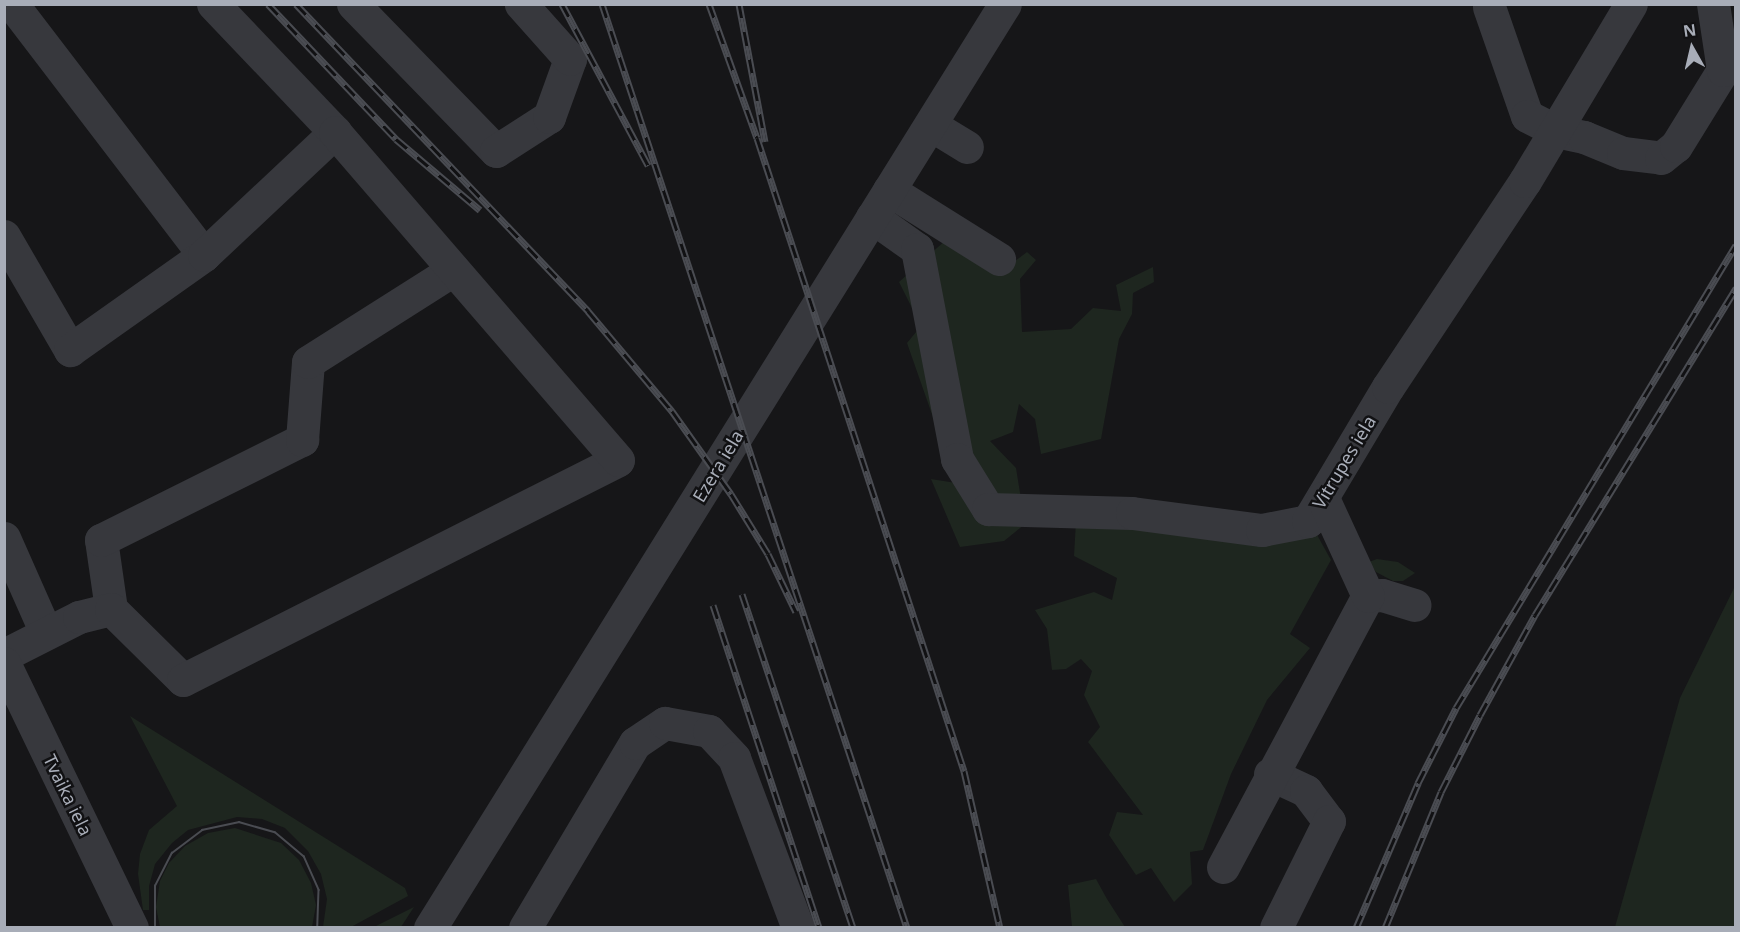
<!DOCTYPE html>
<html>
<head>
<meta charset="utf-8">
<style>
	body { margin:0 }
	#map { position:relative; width:1740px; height:932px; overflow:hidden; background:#161618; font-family:"Noto Sans",sans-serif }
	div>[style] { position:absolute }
	.green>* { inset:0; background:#1e261f }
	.minor>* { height:33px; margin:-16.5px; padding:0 16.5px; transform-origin:16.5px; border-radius:16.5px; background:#37383d }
	.tram>* { height:1.5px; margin:-0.75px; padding:0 0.75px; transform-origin:0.75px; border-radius:0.75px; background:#4a4c52 }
	.rail>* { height:7px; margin-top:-3.5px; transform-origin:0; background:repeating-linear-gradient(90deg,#111113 0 14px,#4a4c52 0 28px); box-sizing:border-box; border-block:2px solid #4a4c52 }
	span { translate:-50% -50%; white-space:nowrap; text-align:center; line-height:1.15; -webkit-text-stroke:5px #111113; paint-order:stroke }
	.street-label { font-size:18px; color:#a8adb8 }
	.frame { position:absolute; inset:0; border:6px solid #a8adb8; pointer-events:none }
	.north { position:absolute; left:1662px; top:18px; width:60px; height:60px; -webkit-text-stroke:4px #111113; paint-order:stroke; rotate:352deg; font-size:16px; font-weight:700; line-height:24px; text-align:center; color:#a8adb8 }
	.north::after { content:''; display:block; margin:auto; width:21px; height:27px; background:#a8adb8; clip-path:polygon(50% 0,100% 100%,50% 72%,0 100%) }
</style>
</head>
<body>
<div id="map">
	<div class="green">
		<i style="clip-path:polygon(947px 239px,1002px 271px,1027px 252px,1036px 260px,1020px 279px,1022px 332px,1071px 329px,1093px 308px,1121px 311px,1116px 285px,1153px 267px,1154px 282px,1133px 293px,1132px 314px,1119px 339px,1101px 439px,1041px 454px,1035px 419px,1019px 404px,1013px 432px,990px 441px,1016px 468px,1025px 524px,1004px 541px,960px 547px,931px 479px,956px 483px,907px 343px,921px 326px,899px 282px)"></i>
		<i style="clip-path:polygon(1076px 521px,1115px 529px,1179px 526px,1316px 533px,1331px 560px,1290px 634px,1310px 648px,1267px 700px,1231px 774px,1203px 850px,1190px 852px,1192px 884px,1174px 902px,1151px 868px,1136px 875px,1109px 835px,1117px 812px,1143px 815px,1088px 742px,1100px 727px,1084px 695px,1092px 671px,1081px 659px,1066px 669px,1052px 670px,1047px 629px,1035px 610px,1094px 592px,1112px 600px,1117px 578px,1074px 556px)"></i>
		<i style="clip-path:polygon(1377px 559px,1398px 562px,1415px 573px,1403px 581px,1393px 581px,1376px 572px,1369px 562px)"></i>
		<i style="clip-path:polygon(1735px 586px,1735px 927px,1615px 927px,1680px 698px)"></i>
		<i style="clip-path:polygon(130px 716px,405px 888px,408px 896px,351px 927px,323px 927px,327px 899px,321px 874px,308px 851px,285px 828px,262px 819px,237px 817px,188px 830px,172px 843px,155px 864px,149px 886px,149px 910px,143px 910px,138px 874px,140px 854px,149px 830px,177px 806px)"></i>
		<i style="clip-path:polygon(235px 828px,281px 843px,299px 860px,311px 883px,316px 905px,312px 927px,160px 927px,156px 907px,160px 881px,169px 863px,185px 846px,208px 833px)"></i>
		<i style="clip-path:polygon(1096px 879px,1107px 899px,1125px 927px,1072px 927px,1068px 885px)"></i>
		<i style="clip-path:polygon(414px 907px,401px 927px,374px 927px)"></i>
	</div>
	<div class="minor">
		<i style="left:12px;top:4px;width:316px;rotate:52.6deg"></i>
		<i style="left:353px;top:4px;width:205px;rotate:45.8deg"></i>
		<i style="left:496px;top:151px;width:63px;rotate:-32.7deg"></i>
		<i style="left:549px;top:117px;width:62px;rotate:-70.1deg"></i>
		<i style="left:570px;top:59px;width:74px;rotate:-131.7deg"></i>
		<i style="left:1489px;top:7px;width:115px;rotate:70.8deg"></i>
		<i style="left:1527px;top:116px;width:33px;rotate:27deg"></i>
		<i style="left:1556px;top:131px;width:29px;rotate:12deg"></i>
		<i style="left:1584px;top:137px;width:42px;rotate:22.3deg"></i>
		<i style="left:1623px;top:153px;width:38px;rotate:7deg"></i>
		<i style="left:1661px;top:158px;width:19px;rotate:-39deg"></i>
		<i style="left:1676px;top:146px;width:89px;rotate:-58.3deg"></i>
		<i style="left:1723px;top:70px;width:67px;rotate:-98.6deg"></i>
		<i style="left:931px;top:125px;width:42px;rotate:31.4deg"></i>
		<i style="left:889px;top:190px;width:130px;rotate:32.1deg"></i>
		<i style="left:872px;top:217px;width:55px;rotate:35.4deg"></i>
		<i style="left:917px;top:249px;width:214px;rotate:79.2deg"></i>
		<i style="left:957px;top:459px;width:59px;rotate:58.2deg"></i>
		<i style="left:988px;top:509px;width:144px;rotate:1.6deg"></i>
		<i style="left:1132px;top:513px;width:131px;rotate:7.5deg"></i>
		<i style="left:1262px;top:530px;width:47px;rotate:-11.1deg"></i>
		<i style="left:1308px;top:521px;width:156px;rotate:-59.2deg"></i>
		<i style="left:1388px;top:387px;width:247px;rotate:-56.4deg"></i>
		<i style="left:1525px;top:181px;width:206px;rotate:-59.1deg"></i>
		<i style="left:4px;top:236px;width:132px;rotate:59.9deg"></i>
		<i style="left:70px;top:350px;width:164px;rotate:-35.3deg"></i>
		<i style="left:204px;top:255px;width:180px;rotate:-43.2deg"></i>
		<i style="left:335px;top:132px;width:177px;rotate:-133.6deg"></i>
		<i style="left:4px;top:538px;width:104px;rotate:66.1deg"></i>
		<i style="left:1368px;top:596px;width:14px;rotate:-4deg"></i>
		<i style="left:1382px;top:595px;width:34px;rotate:17deg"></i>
		<i style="left:111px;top:609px;width:70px;rotate:-98.2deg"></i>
		<i style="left:101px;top:540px;width:225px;rotate:-26.5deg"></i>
		<i style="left:302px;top:440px;width:78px;rotate:-85.6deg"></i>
		<i style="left:308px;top:362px;width:172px;rotate:-32.4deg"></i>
		<i style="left:4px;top:655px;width:84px;rotate:-26.9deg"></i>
		<i style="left:79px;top:617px;width:33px;rotate:-14deg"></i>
		<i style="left:111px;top:609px;width:101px;rotate:44.6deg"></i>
		<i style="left:183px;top:680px;width:487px;rotate:-26.8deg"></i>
		<i style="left:618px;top:460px;width:433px;rotate:-130.8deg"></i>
		<i style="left:4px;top:663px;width:294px;rotate:64.2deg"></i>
		<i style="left:1270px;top:774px;width:40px;rotate:25deg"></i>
		<i style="left:1306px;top:791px;width:38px;rotate:53deg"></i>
		<i style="left:1329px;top:821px;width:119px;rotate:116.4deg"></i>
		<i style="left:1223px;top:867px;width:307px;rotate:-61.9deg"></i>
		<i style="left:1368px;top:596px;width:108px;rotate:-114.7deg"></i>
		<i style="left:430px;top:928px;width:1088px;rotate:-58.11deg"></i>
		<i style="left:525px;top:928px;width:215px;rotate:-59.3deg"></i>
		<i style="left:635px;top:743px;width:36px;rotate:-34deg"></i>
		<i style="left:665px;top:723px;width:45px;rotate:10.3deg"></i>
		<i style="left:709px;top:731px;width:37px;rotate:47deg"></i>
		<i style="left:734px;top:758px;width:182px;rotate:69.4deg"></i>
	</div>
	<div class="tram">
		<i style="left:155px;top:928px;width:42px;rotate:-90deg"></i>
		<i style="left:155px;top:886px;width:37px;rotate:-63deg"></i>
		<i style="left:172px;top:853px;width:38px;rotate:-37deg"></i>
		<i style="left:202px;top:830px;width:38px;rotate:-12deg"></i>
		<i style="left:239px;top:822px;width:37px;rotate:16deg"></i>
		<i style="left:275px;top:832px;width:38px;rotate:40deg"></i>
		<i style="left:304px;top:856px;width:37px;rotate:66deg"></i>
		<i style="left:319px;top:890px;width:38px;rotate:92deg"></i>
	</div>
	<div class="rail">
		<i style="left:268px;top:4px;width:186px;rotate:46.5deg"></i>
		<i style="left:396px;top:139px;width:110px;rotate:40.2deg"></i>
		<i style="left:296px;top:4px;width:424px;rotate:46.4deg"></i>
		<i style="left:588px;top:311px;width:131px;rotate:50deg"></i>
		<i style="left:672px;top:411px;width:102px;rotate:54.6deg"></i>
		<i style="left:731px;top:494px;width:70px;rotate:58.3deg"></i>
		<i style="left:768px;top:554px;width:64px;rotate:64.2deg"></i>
		<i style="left:562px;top:4px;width:183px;rotate:61.9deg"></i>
		<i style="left:602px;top:4px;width:973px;rotate:71.73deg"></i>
		<i style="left:709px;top:4px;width:142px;rotate:70.3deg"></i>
		<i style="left:757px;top:138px;width:666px;rotate:71.89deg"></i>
		<i style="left:964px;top:771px;width:161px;rotate:77.1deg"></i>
		<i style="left:739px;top:4px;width:140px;rotate:79.3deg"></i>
		<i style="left:742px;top:594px;width:352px;rotate:71.6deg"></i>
		<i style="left:713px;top:605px;width:340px;rotate:71.8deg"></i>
		<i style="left:1356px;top:928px;width:158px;rotate:-66.8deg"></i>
		<i style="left:1418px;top:783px;width:84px;rotate:-63.1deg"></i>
		<i style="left:1456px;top:708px;width:541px;rotate:-58.84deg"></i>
		<i style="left:1385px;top:928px;width:147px;rotate:-67.6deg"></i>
		<i style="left:1441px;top:792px;width:86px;rotate:-63.1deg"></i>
		<i style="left:1480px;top:715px;width:114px;rotate:-61.2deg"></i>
		<i style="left:1535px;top:615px;width:384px;rotate:-58.4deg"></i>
	</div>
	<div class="street-label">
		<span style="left:1344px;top:462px;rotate:-59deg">Vitrupes iela</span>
		<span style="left:718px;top:466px;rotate:-59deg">Ezera iela</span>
		<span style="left:68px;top:795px;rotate:64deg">Tvaika iela</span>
	</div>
	<div class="frame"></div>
	<div class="north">N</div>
</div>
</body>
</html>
